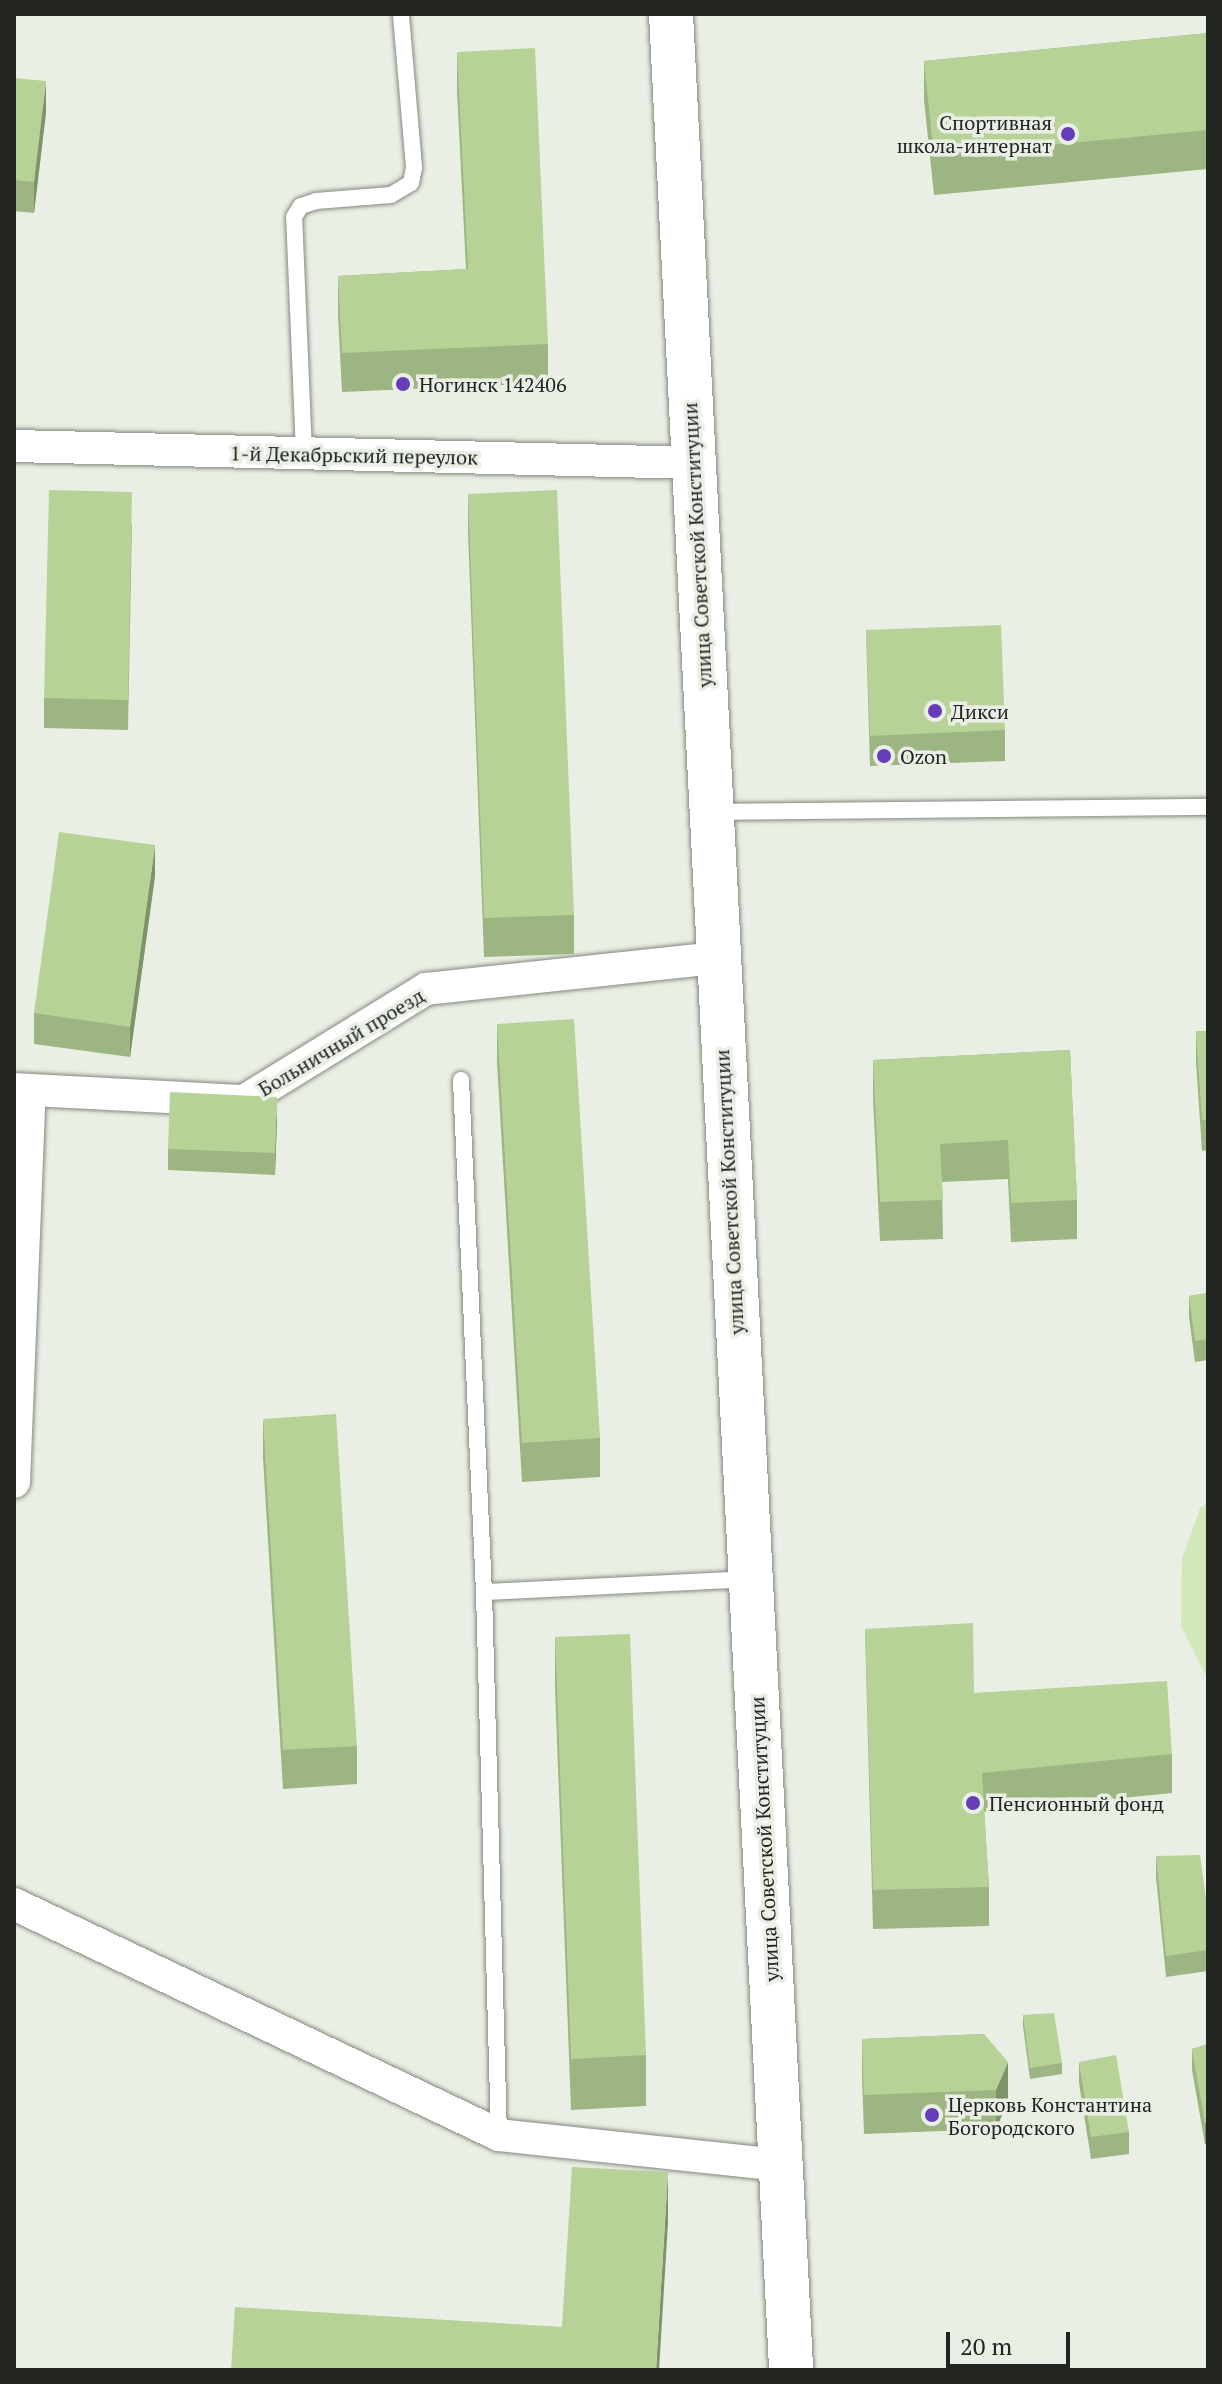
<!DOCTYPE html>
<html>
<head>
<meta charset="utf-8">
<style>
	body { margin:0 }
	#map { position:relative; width:1222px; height:2384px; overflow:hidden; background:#eaefe5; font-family:"PT Serif",serif }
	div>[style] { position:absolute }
	.green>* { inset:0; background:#d2e8bb }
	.roads { filter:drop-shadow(0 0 2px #84887f) drop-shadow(0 0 2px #84887f) }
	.lane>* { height:16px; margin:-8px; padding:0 8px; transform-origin:8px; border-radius:8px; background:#fff }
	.street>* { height:32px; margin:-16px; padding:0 16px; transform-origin:16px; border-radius:16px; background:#fff }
	.secondary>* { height:44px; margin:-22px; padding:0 22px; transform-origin:22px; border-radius:22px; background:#fff }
	.wall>* { inset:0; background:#9db582 }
	.shaded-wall>* { inset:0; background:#7f936a }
	.building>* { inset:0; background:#b6d297 }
	.dots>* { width:22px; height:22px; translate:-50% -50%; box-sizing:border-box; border:4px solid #eaefe5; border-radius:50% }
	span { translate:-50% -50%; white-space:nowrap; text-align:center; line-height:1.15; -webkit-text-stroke:7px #eaefe5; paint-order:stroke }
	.poi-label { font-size:20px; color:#222420 }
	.right { translate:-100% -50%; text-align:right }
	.left { translate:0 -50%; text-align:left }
	.street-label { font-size:20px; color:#222420 }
	.frame { position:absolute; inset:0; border:16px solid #222420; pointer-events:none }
	.scale { position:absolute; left:946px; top:2332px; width:124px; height:36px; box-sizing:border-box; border:4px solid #222420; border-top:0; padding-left:10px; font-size:24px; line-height:28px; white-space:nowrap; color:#222420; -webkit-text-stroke:6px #eaefe5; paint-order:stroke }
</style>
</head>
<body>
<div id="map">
	<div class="green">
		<i style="clip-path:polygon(1208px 1502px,1208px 1680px,1181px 1626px,1182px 1559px,1200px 1508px)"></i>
	</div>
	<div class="roads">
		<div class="lane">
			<i style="left:304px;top:453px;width:236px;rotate:-92.4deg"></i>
			<i style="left:294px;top:217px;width:13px;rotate:-58deg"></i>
			<i style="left:301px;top:206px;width:16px;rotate:-18deg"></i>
			<i style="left:316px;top:201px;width:75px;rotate:-4.6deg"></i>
			<i style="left:391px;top:195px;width:23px;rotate:-31deg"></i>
			<i style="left:411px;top:183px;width:16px;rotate:-79deg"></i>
			<i style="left:414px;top:167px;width:154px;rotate:-94.9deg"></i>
			<i style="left:715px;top:812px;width:493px;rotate:-0.6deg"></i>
			<i style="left:461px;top:1080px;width:513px;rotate:87.43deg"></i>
			<i style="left:484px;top:1592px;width:543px;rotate:88.42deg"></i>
			<i style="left:484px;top:1592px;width:265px;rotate:-2.8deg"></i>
		</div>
		<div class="street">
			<i style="left:14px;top:446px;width:680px;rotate:1.43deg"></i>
			<i style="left:14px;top:1089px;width:230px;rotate:3deg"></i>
			<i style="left:244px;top:1101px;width:214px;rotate:-31.6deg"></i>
			<i style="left:426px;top:989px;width:291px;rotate:-6.1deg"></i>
			<i style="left:14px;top:1482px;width:392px;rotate:-87.7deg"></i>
			<i style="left:14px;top:1904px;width:537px;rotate:25.47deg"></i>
			<i style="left:499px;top:2135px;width:284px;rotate:6.1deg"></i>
		</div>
		<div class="secondary">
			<i style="left:671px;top:14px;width:2359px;rotate:87.08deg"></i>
		</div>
	</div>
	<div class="wall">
		<i style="clip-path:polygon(1208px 33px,1208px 169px,934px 195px,924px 100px,924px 61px)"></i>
		<i style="clip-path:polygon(457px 52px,548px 344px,548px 383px,342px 392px,338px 315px,338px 276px,466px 269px,457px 91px)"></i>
		<i style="clip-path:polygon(14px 78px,46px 112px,34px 213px,14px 211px)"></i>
		<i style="clip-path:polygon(468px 494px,574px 915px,574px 954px,484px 957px,468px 532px)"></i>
		<i style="clip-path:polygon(132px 523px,128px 730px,44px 728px,44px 698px)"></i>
		<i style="clip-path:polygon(866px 630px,1005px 730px,1005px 761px,870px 766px)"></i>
		<i style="clip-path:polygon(155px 876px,130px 1057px,34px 1044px,34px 1013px)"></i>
		<i style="clip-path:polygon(497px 1024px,600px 1438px,600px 1477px,522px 1482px,497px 1063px)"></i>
		<i style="clip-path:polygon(1196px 1031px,1208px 1031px,1208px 1150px,1202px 1151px,1196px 1062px)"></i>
		<i style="clip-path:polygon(1070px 1050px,1077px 1200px,1077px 1239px,1011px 1242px,1008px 1179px,942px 1182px,943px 1239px,880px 1241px,873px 1098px,873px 1060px)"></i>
		<i style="clip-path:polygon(277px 1119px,275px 1175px,168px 1170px,168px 1149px)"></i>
		<i style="clip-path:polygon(1208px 1293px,1208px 1360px,1195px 1362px,1189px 1317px,1189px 1296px)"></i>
		<i style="clip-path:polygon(263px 1419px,357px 1746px,357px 1784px,283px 1789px,263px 1458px)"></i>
		<i style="clip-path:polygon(865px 1629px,974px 1693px,1172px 1754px,1172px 1793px,984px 1812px,989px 1887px,989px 1926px,873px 1929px)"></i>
		<i style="clip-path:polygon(555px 1637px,646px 2055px,646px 2106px,571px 2110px,555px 1688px)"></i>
		<i style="clip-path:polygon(1156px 1856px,1208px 1914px,1208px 1971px,1166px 1977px,1156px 1877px)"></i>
		<i style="clip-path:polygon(1023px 2015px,1062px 2063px,1062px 2074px,1030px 2079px,1023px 2026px)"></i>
		<i style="clip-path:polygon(984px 2034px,1008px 2101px,996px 2129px,864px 2134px,862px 2078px,862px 2039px)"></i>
		<i style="clip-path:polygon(1208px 2044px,1208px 2143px,1205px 2144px,1192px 2070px,1192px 2049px)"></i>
		<i style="clip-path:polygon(1079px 2062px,1129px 2132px,1129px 2154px,1091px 2159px,1079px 2083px)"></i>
	</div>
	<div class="shaded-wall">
		<i style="clip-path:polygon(46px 81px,46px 112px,34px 213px,34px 182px)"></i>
		<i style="clip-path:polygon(155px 845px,155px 876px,130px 1057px,130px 1027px)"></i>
		<i style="clip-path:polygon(277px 1097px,277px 1119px,275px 1175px,275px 1153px)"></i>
		<i style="clip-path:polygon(1008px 2062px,1008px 2101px,996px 2129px,996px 2090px)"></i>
		<i style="clip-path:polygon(1208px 2122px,1208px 2143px,1205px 2144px,1205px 2123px)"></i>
		<i style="clip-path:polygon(668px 2172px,668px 2223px,659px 2370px,656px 2370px)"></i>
	</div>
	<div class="building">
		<i style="clip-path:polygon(1208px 33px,1208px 130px,934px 156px,924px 61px)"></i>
		<i style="clip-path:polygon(535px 48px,548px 344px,342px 353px,338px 276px,468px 269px,457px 52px)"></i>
		<i style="clip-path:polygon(14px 78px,46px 81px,34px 182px,14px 180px)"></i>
		<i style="clip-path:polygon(49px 490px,132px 492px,128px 700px,44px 698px)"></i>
		<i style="clip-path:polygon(557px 490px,574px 915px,484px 918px,468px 494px)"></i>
		<i style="clip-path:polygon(1001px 625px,1005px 730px,870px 736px,866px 630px)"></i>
		<i style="clip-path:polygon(59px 832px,155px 845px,130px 1027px,34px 1013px)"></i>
		<i style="clip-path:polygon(574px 1019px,600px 1438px,522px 1443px,497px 1024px)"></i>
		<i style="clip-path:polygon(1196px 1031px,1208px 1031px,1208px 1120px,1202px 1120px)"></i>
		<i style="clip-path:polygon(1070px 1050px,1077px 1200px,1011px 1203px,1008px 1140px,940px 1144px,943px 1200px,880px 1202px,873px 1060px)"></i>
		<i style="clip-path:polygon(170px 1092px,277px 1097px,275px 1153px,168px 1149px)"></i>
		<i style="clip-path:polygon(1208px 1293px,1208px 1339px,1195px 1341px,1189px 1296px)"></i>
		<i style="clip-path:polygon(336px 1414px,357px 1746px,283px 1750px,263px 1419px)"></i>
		<i style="clip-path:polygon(973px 1623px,974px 1693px,1167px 1681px,1172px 1754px,982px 1773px,989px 1887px,873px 1890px,865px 1629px)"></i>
		<i style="clip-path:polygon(630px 1634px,646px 2055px,571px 2059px,555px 1637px)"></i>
		<i style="clip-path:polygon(1200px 1855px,1208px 1914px,1208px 1950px,1166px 1956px,1156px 1856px)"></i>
		<i style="clip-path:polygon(1054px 2013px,1062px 2063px,1030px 2068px,1023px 2015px)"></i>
		<i style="clip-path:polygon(984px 2034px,1008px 2062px,996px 2090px,864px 2095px,862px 2039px)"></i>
		<i style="clip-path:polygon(1208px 2044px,1208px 2122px,1205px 2123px,1192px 2049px)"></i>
		<i style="clip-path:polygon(1116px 2055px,1129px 2132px,1091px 2137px,1079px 2062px)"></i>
		<i style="clip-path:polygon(572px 2167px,668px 2172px,656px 2370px,231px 2370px,235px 2307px,562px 2327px)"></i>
	</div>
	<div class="dots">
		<i style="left:1068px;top:134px;background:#653eb7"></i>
		<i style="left:403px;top:384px;background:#653eb7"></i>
		<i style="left:935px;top:711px;background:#653eb7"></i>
		<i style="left:884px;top:756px;background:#653eb7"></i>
		<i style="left:973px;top:1803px;background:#653eb7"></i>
		<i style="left:932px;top:2115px;background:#653eb7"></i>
	</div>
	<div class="poi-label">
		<span class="right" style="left:1052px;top:134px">Спортивная<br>школа-интернат</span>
		<span class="left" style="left:419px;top:384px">Ногинск 142406</span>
		<span class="left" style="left:951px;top:711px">Дикси</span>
		<span class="left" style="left:900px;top:756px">Ozon</span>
		<span class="left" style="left:989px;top:1803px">Пенсионный фонд</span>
		<span class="left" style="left:948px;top:2116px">Церковь Константина<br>Богородского</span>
	</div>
	<div class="street-label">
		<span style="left:354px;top:455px;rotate:1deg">1-й Декабрьский переулок</span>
		<span style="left:697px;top:545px;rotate:-93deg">улица Советской Конституции</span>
		<span style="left:341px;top:1042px;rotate:-31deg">Больничный проезд</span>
		<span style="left:729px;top:1192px;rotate:-93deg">улица Советской Конституции</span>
		<span style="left:764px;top:1839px;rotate:-93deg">улица Советской Конституции</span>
	</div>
	<div class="frame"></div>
	<div class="scale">20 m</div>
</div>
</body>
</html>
